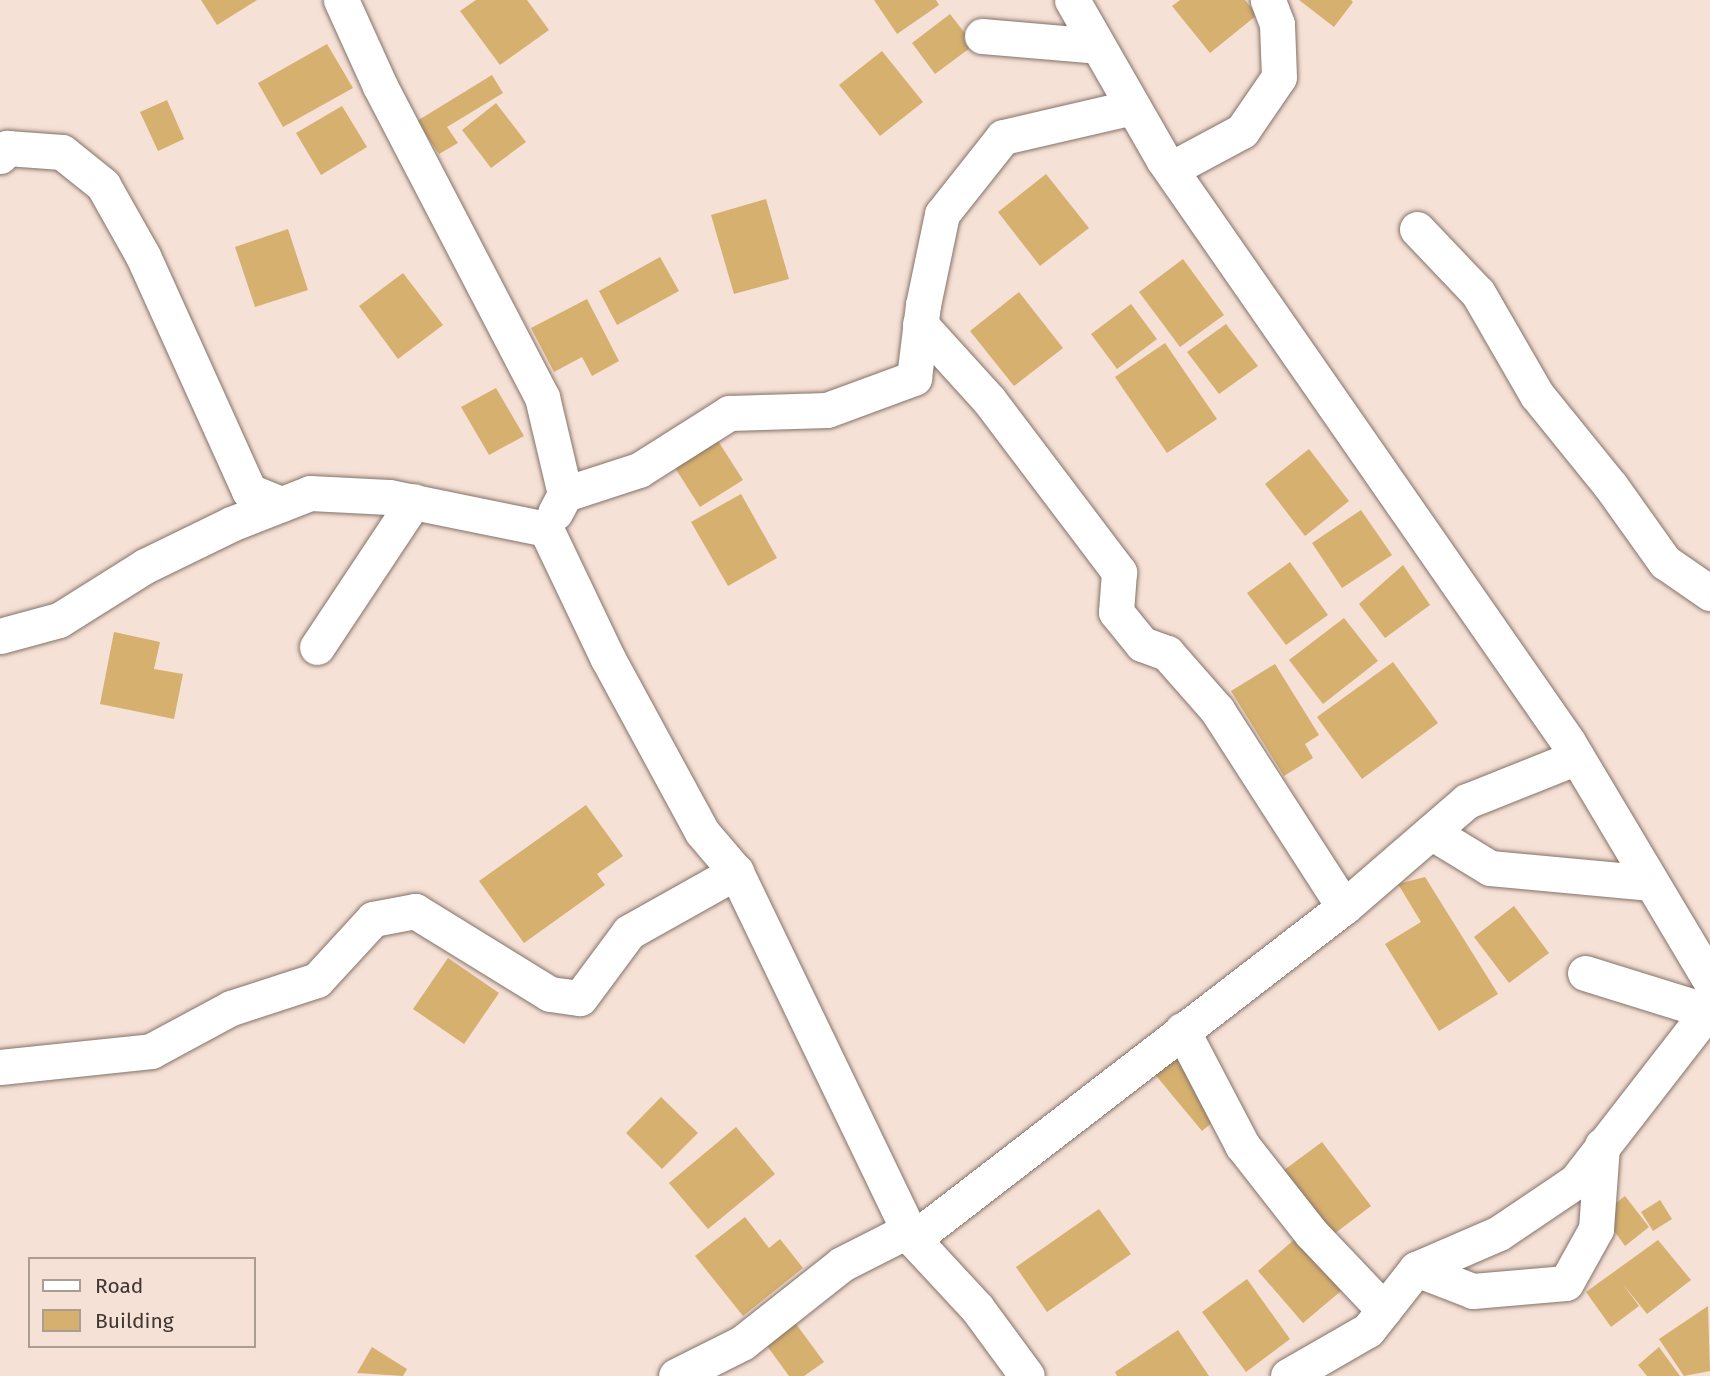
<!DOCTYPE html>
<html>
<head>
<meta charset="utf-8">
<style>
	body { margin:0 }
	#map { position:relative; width:1710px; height:1376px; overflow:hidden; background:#f6e1d6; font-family:"Fira Sans",sans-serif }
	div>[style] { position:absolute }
	.building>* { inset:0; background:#d6b06f }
	.roads { filter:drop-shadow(0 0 2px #847268) drop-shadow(0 0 2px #847268) }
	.street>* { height:35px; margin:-17.5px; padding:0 17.5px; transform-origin:17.5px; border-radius:17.5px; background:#fff }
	span { translate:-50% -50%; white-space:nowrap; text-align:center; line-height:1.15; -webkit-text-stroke:6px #f6e1d6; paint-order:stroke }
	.legend { position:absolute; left:28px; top:1257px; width:228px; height:91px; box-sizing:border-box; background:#f6e1d6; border:2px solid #ac9d94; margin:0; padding:9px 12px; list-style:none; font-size:21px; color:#3e3631 }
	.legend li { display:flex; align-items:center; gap:14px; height:35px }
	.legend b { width:35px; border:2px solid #ac9d94 }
</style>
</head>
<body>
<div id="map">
	<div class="building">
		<i style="clip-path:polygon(201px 0,257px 0,217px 25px)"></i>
		<i style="clip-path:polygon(476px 0,527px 0,549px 30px,500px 65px,460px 11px)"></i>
		<i style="clip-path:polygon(874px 0,936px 0,939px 5px,897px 34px)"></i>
		<i style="clip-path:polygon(1180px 0,1245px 0,1257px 15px,1210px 53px,1172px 6px)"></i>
		<i style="clip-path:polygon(1299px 0,1351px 0,1353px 2px,1334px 27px)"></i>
		<i style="clip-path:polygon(950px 14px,974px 45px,935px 74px,912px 43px)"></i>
		<i style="clip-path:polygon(327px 44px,353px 88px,283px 127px,258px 83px)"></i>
		<i style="clip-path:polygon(882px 51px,923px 102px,880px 136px,839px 85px)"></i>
		<i style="clip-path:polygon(492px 75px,503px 93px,447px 127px,458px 143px,439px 154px,417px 121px)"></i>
		<i style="clip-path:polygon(167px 100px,184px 139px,158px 151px,140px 112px)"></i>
		<i style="clip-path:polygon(496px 103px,526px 142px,491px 168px,462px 130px)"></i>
		<i style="clip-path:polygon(342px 106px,367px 147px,321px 175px,296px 133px)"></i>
		<i style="clip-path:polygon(1046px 174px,1089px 228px,1040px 266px,998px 212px)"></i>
		<i style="clip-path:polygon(766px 199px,789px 279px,734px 294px,711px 215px)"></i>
		<i style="clip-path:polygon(288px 229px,308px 290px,255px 307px,235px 247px)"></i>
		<i style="clip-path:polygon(660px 257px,679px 291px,617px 325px,599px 291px)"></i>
		<i style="clip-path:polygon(1183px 259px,1224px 315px,1180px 347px,1139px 292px)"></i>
		<i style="clip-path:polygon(403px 273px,443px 325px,398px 359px,359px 306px)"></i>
		<i style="clip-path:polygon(1019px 292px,1063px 348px,1014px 386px,970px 331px)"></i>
		<i style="clip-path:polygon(587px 299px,619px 361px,592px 376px,582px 357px,554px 372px,531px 328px)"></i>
		<i style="clip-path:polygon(1131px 304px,1157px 339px,1117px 369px,1091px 334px)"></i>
		<i style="clip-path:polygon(1226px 324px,1258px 366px,1219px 394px,1187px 352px)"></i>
		<i style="clip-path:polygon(1165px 343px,1217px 419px,1167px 453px,1115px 377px)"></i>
		<i style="clip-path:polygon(496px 388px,524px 436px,489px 455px,461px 407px)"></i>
		<i style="clip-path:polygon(711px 430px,743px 480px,700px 507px,668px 457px)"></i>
		<i style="clip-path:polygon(1309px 449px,1349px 501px,1305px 536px,1265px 484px)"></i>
		<i style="clip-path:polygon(741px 494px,777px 558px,728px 586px,691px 522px)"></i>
		<i style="clip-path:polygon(1361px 510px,1392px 555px,1342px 588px,1312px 543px)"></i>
		<i style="clip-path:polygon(1290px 562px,1328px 615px,1286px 645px,1247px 593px)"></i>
		<i style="clip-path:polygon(1403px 565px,1430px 605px,1385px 638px,1359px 604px)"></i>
		<i style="clip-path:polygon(1344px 618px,1378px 661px,1323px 704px,1289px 660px)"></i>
		<i style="clip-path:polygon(114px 632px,160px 642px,154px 669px,183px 674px,174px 719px,100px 704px)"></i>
		<i style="clip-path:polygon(1393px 662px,1438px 723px,1362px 779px,1317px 717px)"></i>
		<i style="clip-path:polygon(1275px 664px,1319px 735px,1305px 744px,1313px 758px,1284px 776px,1231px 691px)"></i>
		<i style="clip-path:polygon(586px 805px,623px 856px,597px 874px,605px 885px,524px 943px,479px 881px)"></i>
		<i style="clip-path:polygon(1425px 877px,1498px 994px,1439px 1031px,1385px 944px,1421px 922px,1398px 884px)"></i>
		<i style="clip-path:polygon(1514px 906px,1549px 953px,1509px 983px,1474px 937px)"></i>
		<i style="clip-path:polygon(448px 958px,499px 993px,464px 1044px,413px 1009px)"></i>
		<i style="clip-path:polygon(1177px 1053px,1226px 1111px,1202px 1131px,1153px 1072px)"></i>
		<i style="clip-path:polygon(661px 1097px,698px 1133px,662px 1169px,626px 1133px)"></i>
		<i style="clip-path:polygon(736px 1127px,775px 1174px,708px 1229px,669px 1183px)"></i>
		<i style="clip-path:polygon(1322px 1142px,1371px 1206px,1330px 1237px,1280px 1173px)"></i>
		<i style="clip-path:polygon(1625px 1196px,1649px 1227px,1625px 1246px,1602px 1214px)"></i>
		<i style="clip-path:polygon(1660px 1200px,1672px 1219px,1653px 1231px,1641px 1212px)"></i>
		<i style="clip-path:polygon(1099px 1209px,1131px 1254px,1047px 1312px,1016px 1267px)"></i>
		<i style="clip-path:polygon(745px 1217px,769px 1248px,780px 1239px,803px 1268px,743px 1316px,695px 1256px)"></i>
		<i style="clip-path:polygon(1296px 1238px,1341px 1291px,1303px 1323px,1258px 1271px)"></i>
		<i style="clip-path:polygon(1658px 1240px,1691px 1280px,1647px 1314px,1622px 1283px,1639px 1306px,1611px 1327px,1586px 1292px)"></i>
		<i style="clip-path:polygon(1247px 1279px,1290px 1339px,1246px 1372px,1202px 1312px)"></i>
		<i style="clip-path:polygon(1708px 1306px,1710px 1371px,1684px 1376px,1659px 1339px)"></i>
		<i style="clip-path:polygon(788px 1313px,824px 1362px,804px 1376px,789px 1376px,759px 1335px)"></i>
		<i style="clip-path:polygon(1178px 1330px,1209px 1376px,1117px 1376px,1115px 1372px)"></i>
		<i style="clip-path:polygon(372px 1347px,407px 1369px,403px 1376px,357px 1373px)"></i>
		<i style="clip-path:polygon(1659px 1347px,1680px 1376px,1647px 1376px,1638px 1365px)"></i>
	</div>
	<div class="roads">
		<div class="street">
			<i style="left:341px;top:0;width:94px;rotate:65.6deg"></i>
			<i style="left:380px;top:86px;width:351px;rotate:62.5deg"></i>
			<i style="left:542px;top:397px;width:100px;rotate:76.7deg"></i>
			<i style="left:565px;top:494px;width:21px;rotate:118deg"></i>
			<i style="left:1072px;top:0;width:183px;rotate:60.2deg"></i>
			<i style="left:1163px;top:159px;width:710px;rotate:55.21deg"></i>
			<i style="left:1568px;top:742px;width:277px;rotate:59.2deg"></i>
			<i style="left:982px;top:36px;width:116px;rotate:4.9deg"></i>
			<i style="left:0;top:156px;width:11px;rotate:-49deg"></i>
			<i style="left:7px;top:148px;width:55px;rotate:4.2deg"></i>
			<i style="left:62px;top:152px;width:53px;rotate:38.8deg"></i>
			<i style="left:103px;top:185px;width:81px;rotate:60.6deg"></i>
			<i style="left:143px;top:256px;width:258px;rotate:65.7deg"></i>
			<i style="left:249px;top:491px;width:35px;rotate:22deg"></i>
			<i style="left:1171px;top:169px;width:81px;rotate:-28.2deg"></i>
			<i style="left:1242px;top:131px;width:65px;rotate:-55.6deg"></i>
			<i style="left:1279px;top:77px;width:53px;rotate:-92.2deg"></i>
			<i style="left:1277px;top:24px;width:26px;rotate:-111deg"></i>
			<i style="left:1417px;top:229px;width:88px;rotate:46.4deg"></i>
			<i style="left:1478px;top:293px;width:118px;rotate:60deg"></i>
			<i style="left:1537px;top:395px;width:116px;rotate:51deg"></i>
			<i style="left:1610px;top:485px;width:95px;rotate:54.5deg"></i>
			<i style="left:1665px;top:562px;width:55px;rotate:34.6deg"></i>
			<i style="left:920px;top:324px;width:103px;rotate:47.8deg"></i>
			<i style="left:989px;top:400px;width:216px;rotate:52.9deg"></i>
			<i style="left:1119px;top:572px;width:40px;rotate:94.3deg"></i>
			<i style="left:1116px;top:612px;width:41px;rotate:50.9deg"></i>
			<i style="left:1142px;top:644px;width:27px;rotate:20deg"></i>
			<i style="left:1167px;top:653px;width:76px;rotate:48.7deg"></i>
			<i style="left:1217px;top:710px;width:234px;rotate:57.2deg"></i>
			<i style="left:565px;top:494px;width:78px;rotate:-18deg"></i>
			<i style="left:639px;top:470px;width:107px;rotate:-32.3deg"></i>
			<i style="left:729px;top:413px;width:98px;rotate:-1.8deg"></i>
			<i style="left:827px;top:410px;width:93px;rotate:-20.2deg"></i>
			<i style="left:914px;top:378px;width:74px;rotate:-83deg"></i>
			<i style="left:923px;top:305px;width:93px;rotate:-78.2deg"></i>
			<i style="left:942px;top:214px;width:98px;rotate:-51.6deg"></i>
			<i style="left:1003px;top:137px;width:133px;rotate:-13deg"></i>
			<i style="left:0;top:636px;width:61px;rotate:-15.2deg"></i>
			<i style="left:59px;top:620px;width:102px;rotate:-32.1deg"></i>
			<i style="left:145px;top:566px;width:96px;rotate:-26deg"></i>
			<i style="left:231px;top:524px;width:85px;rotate:-21.4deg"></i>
			<i style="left:310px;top:493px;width:79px;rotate:2.9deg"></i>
			<i style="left:389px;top:497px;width:160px;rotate:11.5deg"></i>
			<i style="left:546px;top:529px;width:142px;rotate:64.5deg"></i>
			<i style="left:607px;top:657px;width:199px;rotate:61.5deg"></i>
			<i style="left:702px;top:832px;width:52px;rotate:49.6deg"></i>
			<i style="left:736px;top:872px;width:407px;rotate:64.3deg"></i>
			<i style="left:913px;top:1239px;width:94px;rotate:47.2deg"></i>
			<i style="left:977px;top:1308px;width:84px;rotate:53.7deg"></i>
			<i style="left:317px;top:647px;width:175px;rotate:-56.4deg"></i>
			<i style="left:1431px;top:832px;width:69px;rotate:31.4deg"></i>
			<i style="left:1490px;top:868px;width:162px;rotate:5.3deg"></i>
			<i style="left:1585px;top:973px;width:128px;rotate:17.3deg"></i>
			<i style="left:1182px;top:1030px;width:130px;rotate:62.4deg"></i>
			<i style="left:1242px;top:1145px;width:112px;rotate:51.9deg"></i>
			<i style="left:1311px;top:1233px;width:106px;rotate:46.5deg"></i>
			<i style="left:0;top:1067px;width:152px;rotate:-6deg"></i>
			<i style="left:151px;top:1051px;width:91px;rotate:-28.3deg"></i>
			<i style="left:231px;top:1008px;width:90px;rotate:-18deg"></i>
			<i style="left:317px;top:980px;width:83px;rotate:-47.4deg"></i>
			<i style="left:373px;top:919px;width:43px;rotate:-10.8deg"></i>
			<i style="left:415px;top:911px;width:158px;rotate:31.6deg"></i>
			<i style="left:550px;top:994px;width:30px;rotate:8deg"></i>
			<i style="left:580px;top:998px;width:82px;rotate:-53.4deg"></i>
			<i style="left:629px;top:932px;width:123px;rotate:-29.3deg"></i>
			<i style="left:913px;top:1239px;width:544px;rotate:-37.61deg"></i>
			<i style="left:1344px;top:907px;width:162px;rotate:-40.8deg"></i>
			<i style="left:1467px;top:801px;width:118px;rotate:-21.8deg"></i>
			<i style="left:1416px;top:1269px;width:61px;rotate:21.1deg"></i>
			<i style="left:1473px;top:1291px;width:93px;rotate:-4.9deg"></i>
			<i style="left:1566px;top:1283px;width:62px;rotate:-60.9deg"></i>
			<i style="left:1596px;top:1229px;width:84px;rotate:-85.9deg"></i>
			<i style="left:676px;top:1376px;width:74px;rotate:-26.6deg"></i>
			<i style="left:742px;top:1343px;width:127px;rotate:-38.3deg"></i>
			<i style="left:842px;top:1264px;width:75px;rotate:-26.9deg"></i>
			<i style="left:1288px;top:1376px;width:92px;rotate:-29.9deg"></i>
			<i style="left:1368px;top:1330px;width:78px;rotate:-51.8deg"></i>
			<i style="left:1416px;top:1269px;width:90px;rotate:-23.4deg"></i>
			<i style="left:1499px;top:1233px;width:93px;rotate:-34deg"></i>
			<i style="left:1576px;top:1181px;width:219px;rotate:-52.2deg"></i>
		</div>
	</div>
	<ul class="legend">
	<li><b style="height:9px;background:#fff"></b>Road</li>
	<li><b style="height:19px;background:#d6b06f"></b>Building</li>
	</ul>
</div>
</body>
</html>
